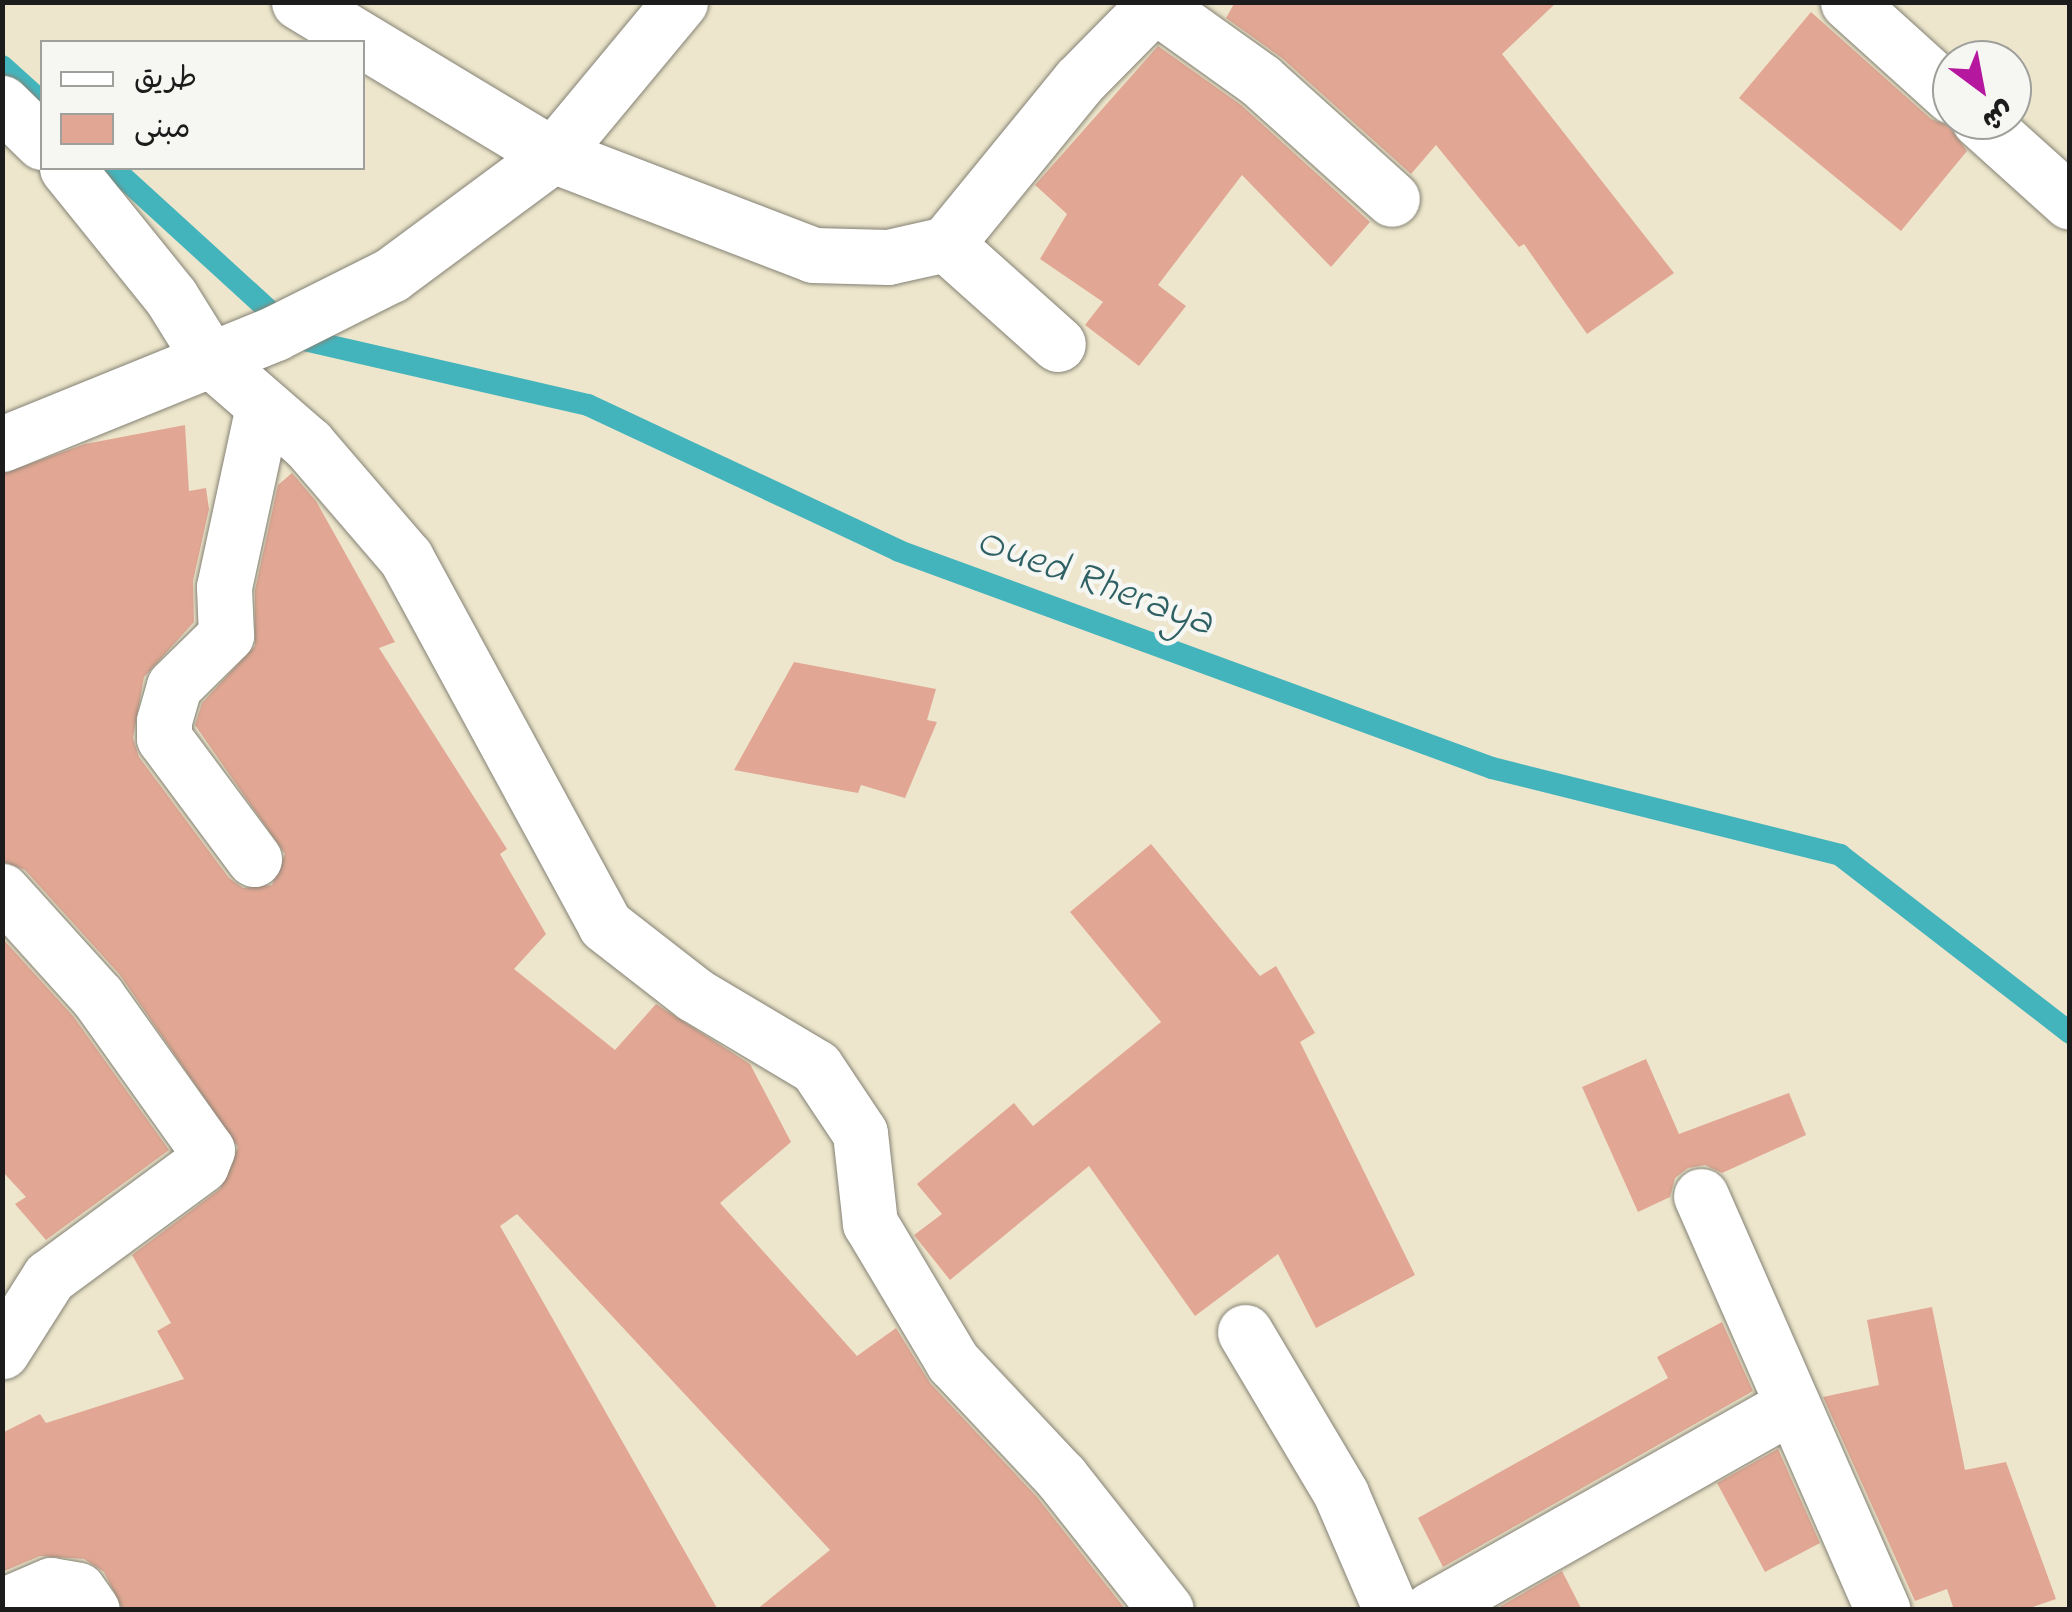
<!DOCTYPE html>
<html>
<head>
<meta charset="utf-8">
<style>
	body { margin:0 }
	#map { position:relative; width:2072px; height:1612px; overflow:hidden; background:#ede6cc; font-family:"Indie Flower","Playpen Sans Arabic",sans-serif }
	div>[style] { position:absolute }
	.stream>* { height:22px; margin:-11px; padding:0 11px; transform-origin:11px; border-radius:11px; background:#44b4bc }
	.building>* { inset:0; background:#e1a794 }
	.roads { filter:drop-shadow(0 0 2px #848174) drop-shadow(0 0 2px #848174) }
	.minor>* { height:55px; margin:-27.5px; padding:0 27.5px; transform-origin:27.5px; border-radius:27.5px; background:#fff }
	span { translate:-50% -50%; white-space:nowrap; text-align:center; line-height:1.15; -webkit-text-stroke:9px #f6f6f2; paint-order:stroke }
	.water-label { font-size:42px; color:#2e6064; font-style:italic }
	.frame { position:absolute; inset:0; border:5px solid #1c1c1c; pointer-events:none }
	.legend { position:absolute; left:40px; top:40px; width:325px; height:130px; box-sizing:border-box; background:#f6f6f2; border:2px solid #9f9f9c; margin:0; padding:12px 18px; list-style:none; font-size:30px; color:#1c1c1c }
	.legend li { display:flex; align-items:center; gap:20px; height:50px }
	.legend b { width:50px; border:2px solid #9f9f9c }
	.north { position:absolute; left:1932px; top:40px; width:100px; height:100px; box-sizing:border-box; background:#f6f6f2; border:2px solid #9f9f9c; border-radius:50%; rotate:148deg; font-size:28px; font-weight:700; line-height:40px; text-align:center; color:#1c1c1c }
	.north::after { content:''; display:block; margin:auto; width:35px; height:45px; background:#b5179e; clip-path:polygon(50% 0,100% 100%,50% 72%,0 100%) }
</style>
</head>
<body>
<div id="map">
	<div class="stream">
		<i style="left:2px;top:66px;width:54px;rotate:42deg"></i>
		<i style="left:113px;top:168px;width:253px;rotate:42.4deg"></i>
		<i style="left:300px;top:339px;width:295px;rotate:12.9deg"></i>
		<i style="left:588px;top:405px;width:344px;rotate:25.1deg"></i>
		<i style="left:899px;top:551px;width:631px;rotate:20.1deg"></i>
		<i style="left:1492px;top:768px;width:359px;rotate:14deg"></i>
		<i style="left:1840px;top:855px;width:291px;rotate:37.7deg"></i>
	</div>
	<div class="building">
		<i style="clip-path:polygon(1235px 2px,1557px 2px,1502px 54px,1674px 273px,1587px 334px,1524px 244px,1519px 247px,1436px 145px,1411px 174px,1282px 58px,1226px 18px)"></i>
		<i style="clip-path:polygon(1811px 12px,1931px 119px,1949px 126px,1967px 151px,1901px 231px,1739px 98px)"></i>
		<i style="clip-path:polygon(1158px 46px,1241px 105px,1370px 222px,1331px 267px,1242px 175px,1158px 285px,1186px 306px,1139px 366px,1085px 325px,1103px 302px,1040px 259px,1067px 214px,1035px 185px)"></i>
		<i style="clip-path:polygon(185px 425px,189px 491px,206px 488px,209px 509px,193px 581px,194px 622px,144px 677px,133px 738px,139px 757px,229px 878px,243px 888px,272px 885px,285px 854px,195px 725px,202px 703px,255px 646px,255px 590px,278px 485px,292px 473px,316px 501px,395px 642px,379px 648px,507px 849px,500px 854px,546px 934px,514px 969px,615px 1050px,656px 1004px,750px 1064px,791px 1142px,720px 1203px,857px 1356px,896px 1328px,930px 1383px,1037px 1497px,1126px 1610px,756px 1610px,830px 1550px,517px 1214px,500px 1226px,718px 1610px,123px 1610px,104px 1572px,84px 1559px,40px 1556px,2px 1572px,2px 1433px,40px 1414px,46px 1423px,184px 1379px,157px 1331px,171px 1323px,132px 1255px,220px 1189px,238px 1147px,120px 975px,25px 870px,2px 861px,2px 474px,85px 444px)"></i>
		<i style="clip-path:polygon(794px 662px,936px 689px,927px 720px,937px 722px,905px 798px,861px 785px,858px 793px,734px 770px)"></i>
		<i style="clip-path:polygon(1151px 844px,1260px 976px,1276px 966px,1315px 1033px,1300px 1042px,1415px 1275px,1316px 1328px,1278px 1254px,1195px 1316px,1089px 1166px,950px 1280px,914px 1235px,942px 1214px,917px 1184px,1014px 1103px,1033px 1126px,1161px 1022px,1070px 912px)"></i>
		<i style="clip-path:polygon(2px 938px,73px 1016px,169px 1150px,46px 1240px,15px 1204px,26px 1197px,2px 1171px)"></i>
		<i style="clip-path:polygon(1646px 1059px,1679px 1134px,1789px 1093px,1806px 1135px,1722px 1173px,1705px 1165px,1688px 1168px,1675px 1178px,1670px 1197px,1638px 1212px,1582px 1087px)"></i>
		<i style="clip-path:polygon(1932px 1307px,1965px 1470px,2006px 1462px,2056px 1599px,2024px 1610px,1954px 1610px,1947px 1589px,1915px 1601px,1823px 1397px,1879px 1385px,1867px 1320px)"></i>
		<i style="clip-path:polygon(1722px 1322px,1753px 1391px,1443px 1567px,1418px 1518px,1668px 1378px,1657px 1357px)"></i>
		<i style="clip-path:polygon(1778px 1449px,1820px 1543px,1765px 1572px,1717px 1483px)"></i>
		<i style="clip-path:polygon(1562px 1571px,1582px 1610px,1494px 1610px)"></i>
	</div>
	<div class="roads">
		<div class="minor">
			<i style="left:299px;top:2px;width:297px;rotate:31.1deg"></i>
			<i style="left:553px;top:155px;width:279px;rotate:21deg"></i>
			<i style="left:813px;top:255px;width:75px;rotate:1.5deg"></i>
			<i style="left:888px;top:257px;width:59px;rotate:-12.6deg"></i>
			<i style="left:946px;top:244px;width:210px;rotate:-50.8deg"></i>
			<i style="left:1079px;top:81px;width:111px;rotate:-45.4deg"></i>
			<i style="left:1848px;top:2px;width:140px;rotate:42.1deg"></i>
			<i style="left:1155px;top:5px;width:130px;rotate:35.6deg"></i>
			<i style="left:1261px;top:81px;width:176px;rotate:42deg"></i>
			<i style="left:2px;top:103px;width:56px;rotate:44.3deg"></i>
			<i style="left:1979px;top:120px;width:122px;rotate:42deg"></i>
			<i style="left:67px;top:168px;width:166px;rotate:51.1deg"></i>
			<i style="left:171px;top:297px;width:72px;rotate:58.1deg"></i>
			<i style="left:209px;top:358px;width:131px;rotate:41deg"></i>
			<i style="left:308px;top:444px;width:150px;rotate:49.3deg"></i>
			<i style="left:406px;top:558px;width:417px;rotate:61.5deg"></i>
			<i style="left:605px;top:925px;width:114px;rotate:37.9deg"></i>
			<i style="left:695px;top:995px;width:141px;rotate:30.8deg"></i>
			<i style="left:816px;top:1067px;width:79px;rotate:56.3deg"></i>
			<i style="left:860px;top:1133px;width:91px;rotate:83.7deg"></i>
			<i style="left:870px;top:1223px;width:162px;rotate:59.2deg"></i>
			<i style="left:953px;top:1362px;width:158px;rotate:46.8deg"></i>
			<i style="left:1061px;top:1477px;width:169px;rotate:51.7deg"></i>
			<i style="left:946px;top:244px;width:150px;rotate:41.8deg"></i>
			<i style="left:2px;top:444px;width:295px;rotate:-22.1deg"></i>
			<i style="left:275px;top:333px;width:130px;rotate:-26.6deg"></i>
			<i style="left:391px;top:275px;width:202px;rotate:-36.5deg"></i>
			<i style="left:553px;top:155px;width:199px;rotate:-50.3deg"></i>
			<i style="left:254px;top:859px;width:151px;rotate:-126.6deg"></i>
			<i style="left:164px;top:738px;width:17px;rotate:-90deg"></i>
			<i style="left:164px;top:721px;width:36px;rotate:-74deg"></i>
			<i style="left:174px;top:686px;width:73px;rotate:-44.4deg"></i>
			<i style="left:226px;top:635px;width:48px;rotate:-92.4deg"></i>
			<i style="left:224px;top:587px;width:184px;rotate:-77.8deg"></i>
			<i style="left:2px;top:891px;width:142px;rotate:47.9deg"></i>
			<i style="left:97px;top:996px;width:189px;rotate:54.5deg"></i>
			<i style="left:207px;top:1150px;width:16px;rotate:112deg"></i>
			<i style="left:201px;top:1165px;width:189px;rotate:143.6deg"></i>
			<i style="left:49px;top:1277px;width:88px;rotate:122.4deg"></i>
			<i style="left:1701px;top:1196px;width:452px;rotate:66.3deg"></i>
			<i style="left:1245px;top:1332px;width:188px;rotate:59.3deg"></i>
			<i style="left:1341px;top:1494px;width:126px;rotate:66.7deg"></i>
			<i style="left:2px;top:1606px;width:53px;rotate:-23.2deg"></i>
			<i style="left:51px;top:1585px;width:27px;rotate:10deg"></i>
			<i style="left:78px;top:1590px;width:24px;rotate:55deg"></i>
			<i style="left:1430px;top:1610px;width:416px;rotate:-29.5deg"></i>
		</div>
	</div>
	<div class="water-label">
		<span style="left:1094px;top:583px;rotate:20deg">Oued Rheraya</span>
	</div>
	<div class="frame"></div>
	<ul class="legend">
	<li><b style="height:12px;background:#fff"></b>طريق</li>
	<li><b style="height:28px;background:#e1a794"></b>مبنى</li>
	</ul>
	<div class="north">ش</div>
</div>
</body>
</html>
